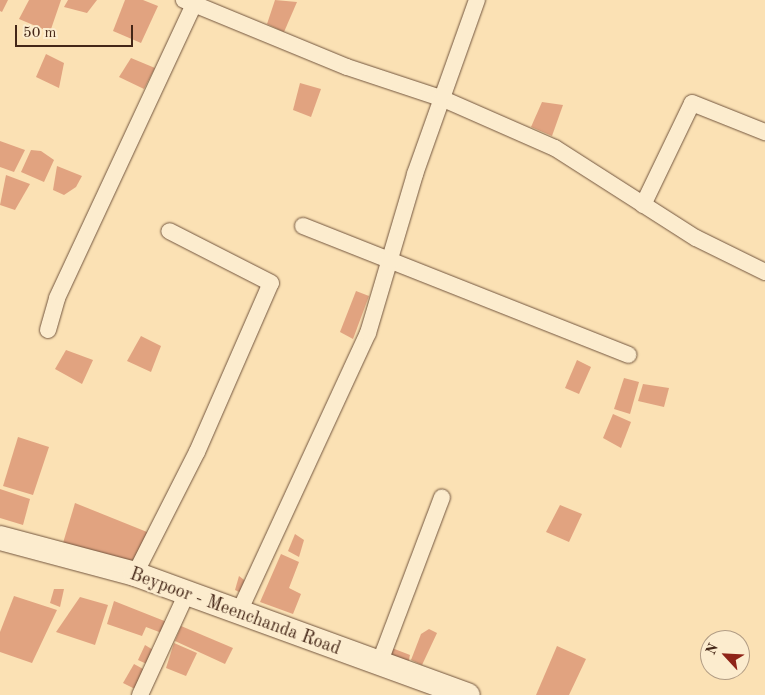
<!DOCTYPE html>
<html>
<head>
<meta charset="utf-8">
<style>
	body { margin:0 }
	#map { position:relative; width:765px; height:695px; overflow:hidden; background:#fbe1b4; font-family:"Old Standard TT",serif }
	div>[style] { position:absolute }
	.building>* { inset:0; background:#e1a380 }
	.roads { filter:drop-shadow(0 0 1px #72553e) drop-shadow(0 0 1px #72553e) }
	.street>* { height:16px; margin:-8px; padding:0 8px; transform-origin:8px; border-radius:8px; background:#fcecce }
	.secondary>* { height:24px; margin:-12px; padding:0 12px; transform-origin:12px; border-radius:12px; background:#fcecce }
	span { translate:-50% -50%; white-space:nowrap; text-align:center; line-height:1.15; -webkit-text-stroke:4.5px #fcecce; paint-order:stroke }
	.street-label { font-size:18px; color:#442617 }
	.north { position:absolute; left:700px; top:630px; width:50px; height:50px; box-sizing:border-box; background:#fcecce; border:1px solid #b29d85; border-radius:50%; rotate:295deg; font-size:14px; font-weight:700; line-height:20px; text-align:center; color:#442617 }
	.north::after { content:''; display:block; margin:auto; width:18px; height:22px; background:#8f2418; clip-path:polygon(50% 0,100% 100%,50% 72%,0 100%) }
	.scale { position:absolute; left:15px; top:25px; width:118px; height:22px; box-sizing:border-box; border:2px solid #442617; border-top:0; padding-left:6px; font-size:15px; line-height:18px; white-space:nowrap; color:#442617; -webkit-text-stroke:4px #fcecce; paint-order:stroke }
</style>
</head>
<body>
<div id="map">
	<div class="building">
		<i style="clip-path:polygon(0 0,8px 0,2px 12px,0 11px)"></i>
		<i style="clip-path:polygon(29px 0,61px 0,50px 32px,19px 19px)"></i>
		<i style="clip-path:polygon(68px 0,97px 0,87px 13px,64px 7px)"></i>
		<i style="clip-path:polygon(125px 0,143px 0,158px 6px,141px 43px,113px 31px)"></i>
		<i style="clip-path:polygon(275px 0,297px 2px,284px 32px,267px 24px)"></i>
		<i style="clip-path:polygon(46px 54px,64px 63px,59px 88px,36px 77px)"></i>
		<i style="clip-path:polygon(131px 58px,155px 68px,144px 89px,119px 77px)"></i>
		<i style="clip-path:polygon(300px 83px,321px 89px,311px 117px,293px 110px)"></i>
		<i style="clip-path:polygon(542px 102px,563px 105px,552px 136px,531px 127px)"></i>
		<i style="clip-path:polygon(0 141px,25px 150px,14px 172px,0 167px)"></i>
		<i style="clip-path:polygon(31px 150px,41px 151px,54px 160px,44px 182px,21px 172px)"></i>
		<i style="clip-path:polygon(57px 166px,82px 176px,76px 187px,64px 195px,53px 190px)"></i>
		<i style="clip-path:polygon(6px 175px,30px 184px,15px 210px,0 205px)"></i>
		<i style="clip-path:polygon(356px 291px,369px 296px,353px 339px,340px 332px)"></i>
		<i style="clip-path:polygon(141px 336px,161px 346px,151px 372px,127px 361px)"></i>
		<i style="clip-path:polygon(66px 350px,93px 360px,82px 384px,55px 369px)"></i>
		<i style="clip-path:polygon(577px 360px,591px 367px,579px 394px,565px 388px)"></i>
		<i style="clip-path:polygon(624px 378px,639px 382px,630px 414px,614px 409px)"></i>
		<i style="clip-path:polygon(643px 384px,669px 388px,664px 407px,638px 401px)"></i>
		<i style="clip-path:polygon(613px 414px,631px 422px,621px 448px,603px 438px)"></i>
		<i style="clip-path:polygon(18px 437px,49px 447px,33px 495px,3px 486px)"></i>
		<i style="clip-path:polygon(0 489px,30px 499px,23px 525px,0 518px)"></i>
		<i style="clip-path:polygon(75px 503px,152px 534px,136px 567px,63px 543px)"></i>
		<i style="clip-path:polygon(560px 505px,582px 514px,569px 542px,546px 532px)"></i>
		<i style="clip-path:polygon(295px 534px,304px 540px,299px 557px,288px 551px)"></i>
		<i style="clip-path:polygon(281px 554px,299px 562px,289px 588px,301px 594px,293px 614px,260px 602px)"></i>
		<i style="clip-path:polygon(239px 576px,248px 583px,243px 594px,235px 590px)"></i>
		<i style="clip-path:polygon(54px 589px,64px 589px,60px 607px,50px 603px)"></i>
		<i style="clip-path:polygon(14px 596px,57px 610px,32px 663px,0 652px,0 632px)"></i>
		<i style="clip-path:polygon(80px 597px,108px 605px,95px 645px,56px 632px)"></i>
		<i style="clip-path:polygon(114px 601px,172px 624px,167px 635px,146px 627px,142px 636px,107px 624px)"></i>
		<i style="clip-path:polygon(181px 626px,233px 648px,225px 664px,175px 641px)"></i>
		<i style="clip-path:polygon(429px 629px,437px 633px,422px 665px,411px 660px,421px 634px)"></i>
		<i style="clip-path:polygon(174px 643px,197px 653px,186px 676px,166px 668px)"></i>
		<i style="clip-path:polygon(145px 645px,155px 651px,149px 665px,138px 660px)"></i>
		<i style="clip-path:polygon(557px 646px,586px 659px,569px 695px,536px 695px)"></i>
		<i style="clip-path:polygon(392px 648px,410px 655px,408px 664px,388px 656px)"></i>
		<i style="clip-path:polygon(134px 664px,145px 670px,137px 690px,123px 683px)"></i>
	</div>
	<div class="roads">
		<div class="street">
			<i style="left:196px;top:0;width:4px;rotate:117deg"></i>
			<i style="left:194px;top:4px;width:165px;rotate:22.4deg"></i>
			<i style="left:347px;top:67px;width:99px;rotate:18.3deg"></i>
			<i style="left:441px;top:98px;width:124px;rotate:23.7deg"></i>
			<i style="left:555px;top:148px;width:167px;rotate:32.6deg"></i>
			<i style="left:696px;top:238px;width:77px;rotate:26.2deg"></i>
			<i style="left:643px;top:205px;width:113px;rotate:-64.3deg"></i>
			<i style="left:692px;top:103px;width:79px;rotate:21.7deg"></i>
			<i style="left:303px;top:226px;width:350px;rotate:21.6deg"></i>
			<i style="left:48px;top:330px;width:33px;rotate:-74deg"></i>
			<i style="left:57px;top:298px;width:324px;rotate:-65deg"></i>
			<i style="left:194px;top:4px;width:11px;rotate:-158deg"></i>
			<i style="left:135px;top:574px;width:137px;rotate:-63.1deg"></i>
			<i style="left:197px;top:452px;width:184px;rotate:-66.4deg"></i>
			<i style="left:271px;top:283px;width:114px;rotate:-153deg"></i>
			<i style="left:239px;top:612px;width:307px;rotate:-65.2deg"></i>
			<i style="left:368px;top:333px;width:166px;rotate:-73.5deg"></i>
			<i style="left:415px;top:174px;width:185px;rotate:-70.4deg"></i>
			<i style="left:379px;top:664px;width:178px;rotate:-69.3deg"></i>
			<i style="left:140px;top:695px;width:112px;rotate:-65.3deg"></i>
		</div>
		<div class="secondary">
			<i style="left:0;top:538px;width:140px;rotate:14.9deg"></i>
			<i style="left:135px;top:574px;width:354px;rotate:20deg"></i>
		</div>
	</div>
	<div class="street-label">
		<span style="left:235px;top:612px;rotate:20deg">Beypoor - Meenchanda Road</span>
	</div>
	<div class="north">N</div>
	<div class="scale">50 m</div>
</div>
</body>
</html>
